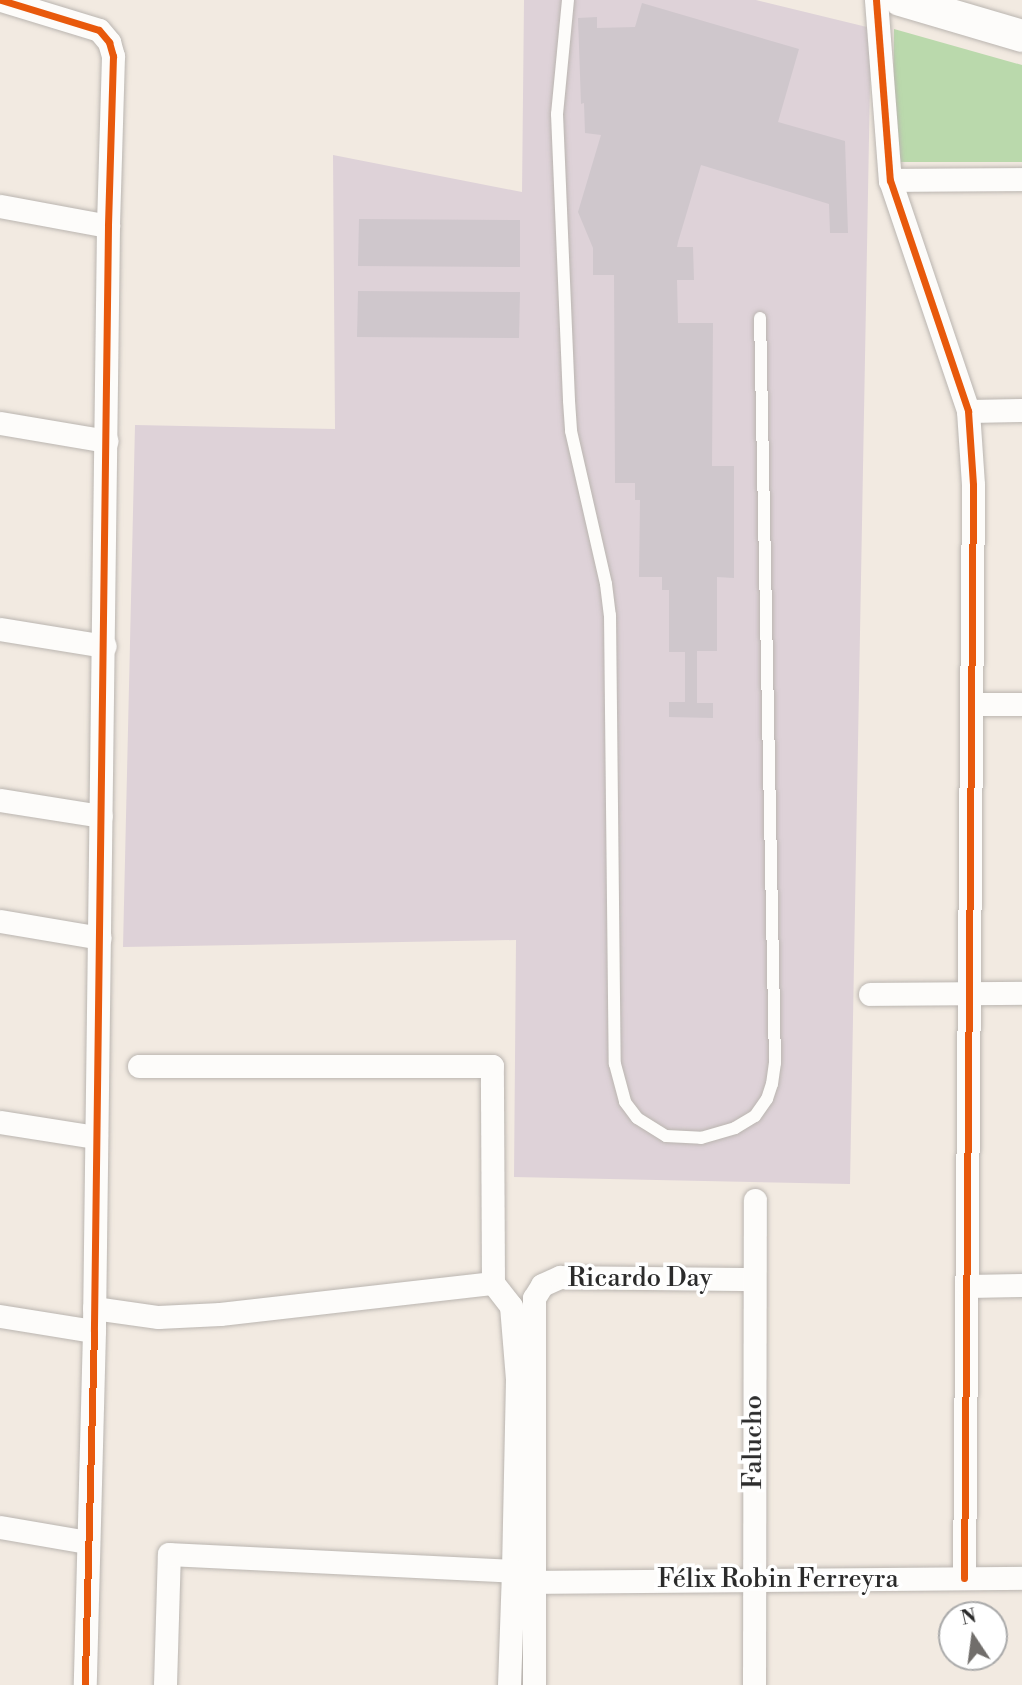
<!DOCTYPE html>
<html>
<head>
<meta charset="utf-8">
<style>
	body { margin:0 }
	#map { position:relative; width:1022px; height:1685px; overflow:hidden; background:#f2eae1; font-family:"Libre Bodoni",serif }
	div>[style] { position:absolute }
	.industrial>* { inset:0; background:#ded2d8 }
	.green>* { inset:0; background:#bad9ac }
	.building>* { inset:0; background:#cfc7cc }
	.roads { filter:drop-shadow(0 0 2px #bab5b0) drop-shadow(0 0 2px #bab5b0) }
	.lane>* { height:12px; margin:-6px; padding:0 6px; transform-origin:6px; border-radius:6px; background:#fdfcfa }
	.street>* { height:23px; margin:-11.5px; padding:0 11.5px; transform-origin:11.5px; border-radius:11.5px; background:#fdfcfa }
	.secondary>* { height:32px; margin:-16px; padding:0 16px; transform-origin:16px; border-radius:16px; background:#fdfcfa }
	.cycleway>* { height:7px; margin:-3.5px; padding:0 3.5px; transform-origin:3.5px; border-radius:3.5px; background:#e8590c }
	span { translate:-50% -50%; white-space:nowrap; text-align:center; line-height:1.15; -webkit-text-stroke:7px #fff; paint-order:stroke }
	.street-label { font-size:26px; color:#2b2b2b }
	.north { position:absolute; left:938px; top:1601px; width:70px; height:70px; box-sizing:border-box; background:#fff; border:2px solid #aaa; border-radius:50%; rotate:347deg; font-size:19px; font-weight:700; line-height:28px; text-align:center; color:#2b2b2b }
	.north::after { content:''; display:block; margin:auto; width:24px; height:32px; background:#716e6b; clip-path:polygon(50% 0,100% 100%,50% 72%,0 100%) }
</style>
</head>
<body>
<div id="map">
	<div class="industrial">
		<i style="clip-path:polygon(524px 0,756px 0,871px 28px,850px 1184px,514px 1177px,516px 940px,123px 947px,135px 425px,335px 429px,333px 155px,522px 192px)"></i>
	</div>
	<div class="green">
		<i style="clip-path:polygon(894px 29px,1022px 65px,1022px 162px,899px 162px,893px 153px)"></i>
	</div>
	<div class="building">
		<i style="clip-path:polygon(642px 3px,799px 49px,778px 122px,845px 141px,848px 233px,830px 233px,829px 204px,701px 165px,678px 242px,677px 247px,693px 247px,694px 280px,677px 280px,678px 323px,713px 323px,712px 466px,734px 466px,734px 578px,717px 577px,717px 651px,697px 651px,697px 703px,713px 703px,713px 718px,669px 717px,669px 702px,685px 702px,685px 652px,669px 652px,669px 590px,662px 590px,662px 577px,639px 577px,640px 500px,635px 500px,635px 483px,615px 483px,614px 275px,593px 275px,593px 248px,578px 212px,601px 135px,585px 133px,584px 103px,581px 104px,578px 18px,597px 17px,597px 28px,635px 27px)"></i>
		<i style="clip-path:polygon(359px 219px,520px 220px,520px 267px,358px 266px)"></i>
		<i style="clip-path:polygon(358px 291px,520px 292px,519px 338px,357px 337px)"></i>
	</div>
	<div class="roads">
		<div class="lane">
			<i style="left:568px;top:0;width:115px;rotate:95.5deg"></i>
			<i style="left:557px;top:114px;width:287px;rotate:87.6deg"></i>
			<i style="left:569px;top:401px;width:30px;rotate:86deg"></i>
			<i style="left:571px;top:431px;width:157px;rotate:77.1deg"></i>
			<i style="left:606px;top:584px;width:31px;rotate:83deg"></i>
			<i style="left:610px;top:615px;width:449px;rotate:89.4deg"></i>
			<i style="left:615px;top:1064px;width:39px;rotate:75deg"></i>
			<i style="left:625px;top:1102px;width:20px;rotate:53deg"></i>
			<i style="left:637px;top:1118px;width:34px;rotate:32deg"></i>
			<i style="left:666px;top:1136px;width:35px;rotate:3deg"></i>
			<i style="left:701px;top:1138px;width:35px;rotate:-16deg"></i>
			<i style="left:735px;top:1128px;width:23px;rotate:-31deg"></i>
			<i style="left:755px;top:1116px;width:21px;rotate:-55deg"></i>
			<i style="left:767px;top:1099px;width:16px;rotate:-72deg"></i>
			<i style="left:772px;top:1084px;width:21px;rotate:-82deg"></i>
			<i style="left:775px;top:1063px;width:745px;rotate:-91.15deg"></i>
		</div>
		<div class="street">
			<i style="left:1px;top:0;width:102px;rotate:17deg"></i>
			<i style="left:99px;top:30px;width:16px;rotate:50deg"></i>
			<i style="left:109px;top:42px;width:15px;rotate:74deg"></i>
			<i style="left:113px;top:56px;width:170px;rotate:91.7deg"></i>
			<i style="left:108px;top:226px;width:1105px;rotate:90.73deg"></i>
			<i style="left:94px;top:1331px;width:354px;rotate:91.5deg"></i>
			<i style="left:876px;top:0;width:181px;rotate:85.6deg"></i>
			<i style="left:890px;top:180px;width:244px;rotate:71.3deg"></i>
			<i style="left:968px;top:411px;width:74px;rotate:86.1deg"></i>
			<i style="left:973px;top:485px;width:1093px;rotate:90.47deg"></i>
			<i style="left:890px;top:180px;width:132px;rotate:-0.4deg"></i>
			<i style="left:0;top:206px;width:110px;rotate:10.5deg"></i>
			<i style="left:968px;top:411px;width:54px;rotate:-1.1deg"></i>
			<i style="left:0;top:423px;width:108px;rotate:9.6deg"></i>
			<i style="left:0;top:629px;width:106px;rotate:9.2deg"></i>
			<i style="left:971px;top:704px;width:51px"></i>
			<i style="left:0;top:800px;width:102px;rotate:9deg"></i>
			<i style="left:0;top:921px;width:101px;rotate:9.6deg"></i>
			<i style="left:870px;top:994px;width:152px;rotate:-0.4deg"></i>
			<i style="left:0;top:1122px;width:97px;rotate:8.9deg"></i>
			<i style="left:493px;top:1283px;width:29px;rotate:52deg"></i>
			<i style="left:511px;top:1306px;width:73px;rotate:85.3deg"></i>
			<i style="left:517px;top:1379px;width:192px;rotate:91.2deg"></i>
			<i style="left:967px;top:1286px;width:55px;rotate:-1deg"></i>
			<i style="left:94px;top:1308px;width:65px;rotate:8deg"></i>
			<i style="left:158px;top:1317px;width:62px;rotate:-2.8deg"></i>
			<i style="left:220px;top:1314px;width:275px;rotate:-6.5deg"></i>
			<i style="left:493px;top:1283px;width:217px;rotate:-90.3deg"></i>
			<i style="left:492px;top:1066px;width:353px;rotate:180deg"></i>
			<i style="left:0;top:1316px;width:95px;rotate:9.1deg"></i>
			<i style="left:0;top:1527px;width:88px;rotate:9.8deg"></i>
			<i style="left:535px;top:1582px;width:487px;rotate:-0.5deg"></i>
			<i style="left:165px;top:1685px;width:131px;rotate:-88.3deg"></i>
			<i style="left:169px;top:1554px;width:344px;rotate:2.8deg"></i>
			<i style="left:513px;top:1571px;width:114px;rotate:92deg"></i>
			<i style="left:534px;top:1685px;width:387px;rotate:-90deg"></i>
			<i style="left:534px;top:1298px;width:15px;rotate:-58deg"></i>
			<i style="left:542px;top:1285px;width:20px;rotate:-24deg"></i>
			<i style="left:560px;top:1277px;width:194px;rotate:0.6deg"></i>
			<i style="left:754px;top:1685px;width:485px;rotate:-89.9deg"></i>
		</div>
		<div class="secondary">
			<i style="left:900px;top:0;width:127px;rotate:16.4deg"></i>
		</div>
	</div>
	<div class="cycleway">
		<i style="left:1px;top:0;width:102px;rotate:17deg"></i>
		<i style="left:99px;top:30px;width:16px;rotate:50deg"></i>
		<i style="left:109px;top:42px;width:15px;rotate:74deg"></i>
		<i style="left:113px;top:56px;width:170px;rotate:91.7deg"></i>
		<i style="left:108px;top:226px;width:1105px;rotate:90.73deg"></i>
		<i style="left:94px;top:1331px;width:354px;rotate:91.5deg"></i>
		<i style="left:876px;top:0;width:181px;rotate:85.6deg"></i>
		<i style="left:890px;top:180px;width:244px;rotate:71.3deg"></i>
		<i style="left:968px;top:411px;width:74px;rotate:86.1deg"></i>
		<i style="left:973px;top:485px;width:1093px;rotate:90.47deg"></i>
	</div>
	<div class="street-label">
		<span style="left:640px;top:1279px">Ricardo Day</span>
		<span style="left:754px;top:1442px;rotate:-90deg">Falucho</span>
		<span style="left:778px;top:1580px">Félix Robin Ferreyra</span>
	</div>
	<div class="north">N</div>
</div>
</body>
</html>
